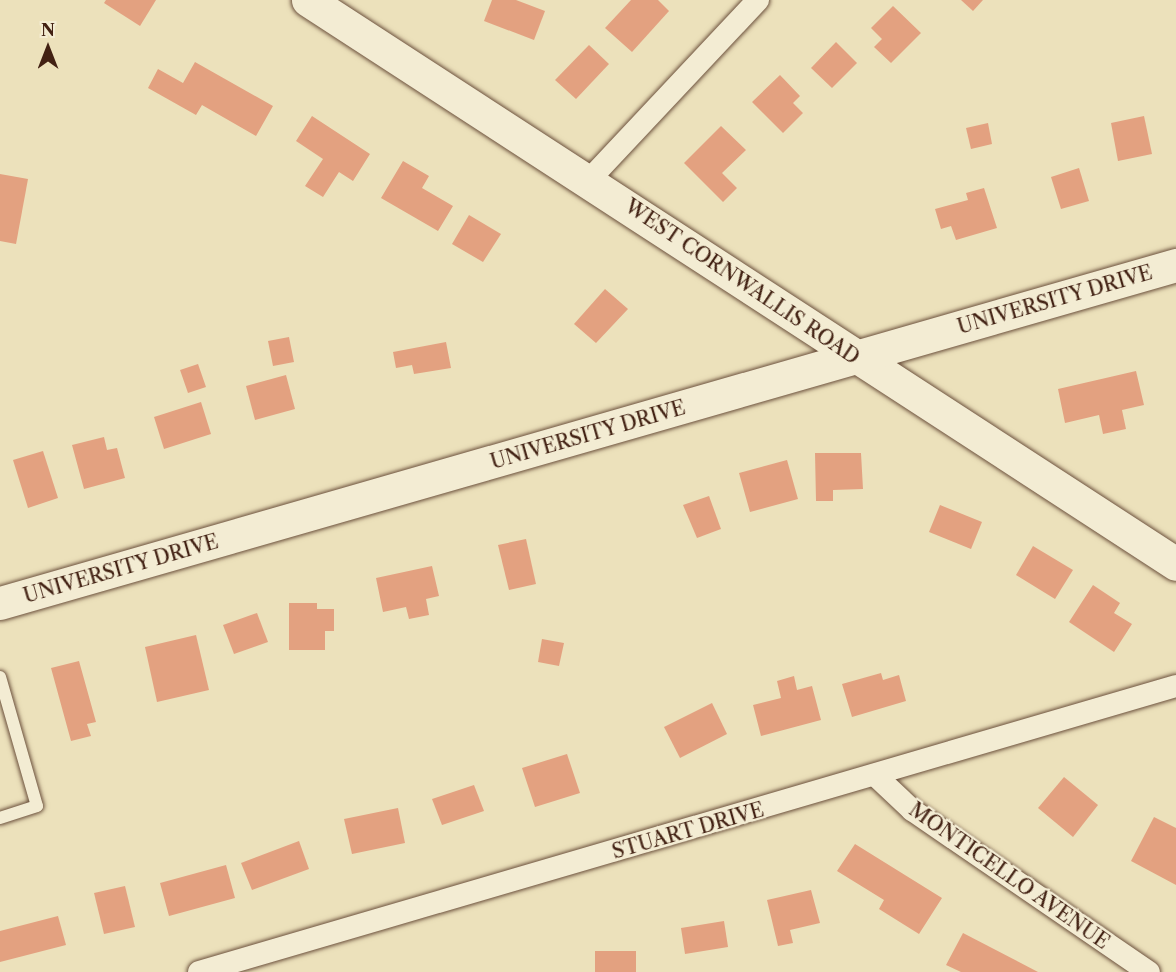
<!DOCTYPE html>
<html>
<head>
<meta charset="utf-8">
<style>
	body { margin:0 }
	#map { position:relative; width:1176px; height:972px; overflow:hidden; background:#ece1bb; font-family:"Libre Caslon Text",serif }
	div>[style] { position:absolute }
	.building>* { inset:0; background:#e3a180 }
	.roads { filter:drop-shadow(0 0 2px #6c513d) drop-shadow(0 0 2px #6c513d) }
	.lane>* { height:12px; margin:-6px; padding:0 6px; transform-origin:6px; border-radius:6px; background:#f3ecd3 }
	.street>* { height:22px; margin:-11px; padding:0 11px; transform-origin:11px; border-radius:11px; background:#f3ecd3 }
	.secondary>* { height:33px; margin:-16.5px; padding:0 16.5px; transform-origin:16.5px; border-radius:16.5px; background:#f3ecd3 }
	span { translate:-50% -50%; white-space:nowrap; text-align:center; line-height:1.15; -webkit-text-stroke:4.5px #f3ecd3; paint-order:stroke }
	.street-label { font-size:20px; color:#422113 }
	.north { position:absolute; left:18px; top:18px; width:60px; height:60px; -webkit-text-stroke:4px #f3ecd3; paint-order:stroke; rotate:0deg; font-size:16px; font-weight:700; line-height:24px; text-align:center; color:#422113 }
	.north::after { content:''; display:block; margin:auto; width:21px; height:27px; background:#422113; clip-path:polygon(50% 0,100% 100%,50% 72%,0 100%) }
</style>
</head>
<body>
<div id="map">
	<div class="building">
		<i style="clip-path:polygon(106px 0,156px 0,140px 26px,104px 3px)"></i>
		<i style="clip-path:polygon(492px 0,516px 0,545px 11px,534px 40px,484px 21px)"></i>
		<i style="clip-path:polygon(631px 0,658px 0,669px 11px,632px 52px,605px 28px)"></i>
		<i style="clip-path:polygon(961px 0,983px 0,973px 11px)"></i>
		<i style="clip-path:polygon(893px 6px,921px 33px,891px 63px,874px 47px,882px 39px,871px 28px)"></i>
		<i style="clip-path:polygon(836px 42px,857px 63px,832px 88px,811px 68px)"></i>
		<i style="clip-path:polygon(589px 45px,609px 64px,576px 99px,555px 80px)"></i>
		<i style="clip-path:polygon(195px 62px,273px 106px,256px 136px,202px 105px,196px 115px,148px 88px,158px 69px,183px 83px)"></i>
		<i style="clip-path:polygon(780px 75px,800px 96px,793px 103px,803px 113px,783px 133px,752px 102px)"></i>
		<i style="clip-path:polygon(312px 116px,370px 154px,353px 181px,339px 172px,323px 197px,305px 186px,323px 159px,296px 141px)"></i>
		<i style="clip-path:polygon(1144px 116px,1152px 154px,1118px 161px,1111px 123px)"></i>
		<i style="clip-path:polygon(988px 123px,992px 144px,971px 149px,966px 128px)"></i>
		<i style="clip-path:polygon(721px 126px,746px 150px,722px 173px,737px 188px,723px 202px,684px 163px)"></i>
		<i style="clip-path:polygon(403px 161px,429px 176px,422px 188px,453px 206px,438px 231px,381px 198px)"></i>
		<i style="clip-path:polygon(1079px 168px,1089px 201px,1061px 209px,1051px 177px)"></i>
		<i style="clip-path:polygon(0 174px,28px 179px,16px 244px,0 241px)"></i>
		<i style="clip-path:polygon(984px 188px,997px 228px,956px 240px,951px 226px,941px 229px,935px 209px,968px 200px,966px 193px)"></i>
		<i style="clip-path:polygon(469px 215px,501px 234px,483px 262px,452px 244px)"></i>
		<i style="clip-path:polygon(605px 289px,628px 309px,596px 343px,574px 324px)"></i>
		<i style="clip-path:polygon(289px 337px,294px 362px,273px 366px,268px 341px)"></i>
		<i style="clip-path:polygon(446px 342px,451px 368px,414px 374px,412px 365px,396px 368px,393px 352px)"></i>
		<i style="clip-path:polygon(198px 364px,206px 387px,188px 393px,180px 370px)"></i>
		<i style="clip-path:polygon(1136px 371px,1144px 405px,1122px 410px,1126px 429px,1103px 434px,1099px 415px,1065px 423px,1058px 389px)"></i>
		<i style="clip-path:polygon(286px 375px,295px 409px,255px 420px,246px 386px)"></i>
		<i style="clip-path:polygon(201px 402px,211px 434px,164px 449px,154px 417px)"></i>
		<i style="clip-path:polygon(104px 437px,107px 450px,117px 448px,125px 478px,84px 489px,72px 445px)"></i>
		<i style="clip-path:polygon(43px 451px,58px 498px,28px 508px,13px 460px)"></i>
		<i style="clip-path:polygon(815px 453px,861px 453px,863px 489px,833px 490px,833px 501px,816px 501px)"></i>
		<i style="clip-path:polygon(787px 460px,798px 499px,750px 512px,739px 473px)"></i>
		<i style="clip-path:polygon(709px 496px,721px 529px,697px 538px,683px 505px)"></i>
		<i style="clip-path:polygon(940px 505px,982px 522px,971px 549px,929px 532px)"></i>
		<i style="clip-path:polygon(526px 539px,536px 584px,509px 590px,498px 545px)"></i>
		<i style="clip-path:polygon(1033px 546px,1073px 570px,1055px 599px,1016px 575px)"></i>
		<i style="clip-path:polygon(432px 566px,439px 596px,426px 599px,429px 615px,409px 619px,406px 607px,383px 612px,376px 578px)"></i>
		<i style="clip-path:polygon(1093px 585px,1120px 603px,1114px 613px,1132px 624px,1114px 652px,1069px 622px)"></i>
		<i style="clip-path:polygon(289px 603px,317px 603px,317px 609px,334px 609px,334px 631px,325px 631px,325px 650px,289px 650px)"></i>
		<i style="clip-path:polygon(257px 613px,268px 642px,234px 654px,223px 625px)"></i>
		<i style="clip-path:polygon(196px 635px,209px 690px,157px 702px,145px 647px)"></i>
		<i style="clip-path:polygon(542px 639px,564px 643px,559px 666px,538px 662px)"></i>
		<i style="clip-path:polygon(79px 661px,96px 722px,87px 724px,91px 736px,71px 741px,51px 668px)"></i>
		<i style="clip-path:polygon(881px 673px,883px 680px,899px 675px,906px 701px,852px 717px,842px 684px)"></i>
		<i style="clip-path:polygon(794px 676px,797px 690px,812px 686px,821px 720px,761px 736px,753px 705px,781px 698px,777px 681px)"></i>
		<i style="clip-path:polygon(712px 703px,727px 734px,680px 758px,664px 727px)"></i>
		<i style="clip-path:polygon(567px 754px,580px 793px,535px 807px,522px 768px)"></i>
		<i style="clip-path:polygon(1064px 777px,1098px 805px,1073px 837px,1038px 808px)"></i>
		<i style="clip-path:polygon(474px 785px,484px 811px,442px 825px,432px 799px)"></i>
		<i style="clip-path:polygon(398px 808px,405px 843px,352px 854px,344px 819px)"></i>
		<i style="clip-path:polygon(1154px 817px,1176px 828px,1176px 885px,1131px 861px)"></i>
		<i style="clip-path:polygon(299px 841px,309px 869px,252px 890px,241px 863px)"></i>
		<i style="clip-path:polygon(855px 844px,942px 898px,919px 934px,879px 909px,884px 900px,837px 871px)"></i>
		<i style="clip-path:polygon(226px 865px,235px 898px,169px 916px,160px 883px)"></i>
		<i style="clip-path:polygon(125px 886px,135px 927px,104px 934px,94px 893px)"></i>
		<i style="clip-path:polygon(811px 890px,820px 923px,790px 930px,793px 943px,778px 946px,767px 900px)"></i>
		<i style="clip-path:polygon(58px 916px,66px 945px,0 962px,0 931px)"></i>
		<i style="clip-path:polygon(724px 921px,728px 947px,685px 954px,681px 928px)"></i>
		<i style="clip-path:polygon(963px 933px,1038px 972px,961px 972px,946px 965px)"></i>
		<i style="clip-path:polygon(595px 951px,636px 951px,636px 972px,595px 972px)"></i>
	</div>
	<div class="roads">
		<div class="lane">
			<i style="left:0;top:677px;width:134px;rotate:74deg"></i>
			<i style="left:37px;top:806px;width:39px;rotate:162deg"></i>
		</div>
		<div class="street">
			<i style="left:589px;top:180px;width:247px;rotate:-46.8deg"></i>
			<i style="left:875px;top:775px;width:51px;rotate:43.4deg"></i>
			<i style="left:912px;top:810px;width:287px;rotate:34.4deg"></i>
			<i style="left:199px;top:972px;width:1018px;rotate:-16.32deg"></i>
		</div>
		<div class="secondary">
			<i style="left:308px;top:0;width:1035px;rotate:33.01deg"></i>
			<i style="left:0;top:603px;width:1224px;rotate:-16.04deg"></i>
		</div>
	</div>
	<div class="street-label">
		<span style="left:742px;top:282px;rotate:34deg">WEST CORNWALLIS ROAD</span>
		<span style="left:1055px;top:300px;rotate:-16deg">UNIVERSITY DRIVE</span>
		<span style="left:588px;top:435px;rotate:-16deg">UNIVERSITY DRIVE</span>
		<span style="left:121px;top:569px;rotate:-16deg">UNIVERSITY DRIVE</span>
		<span style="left:688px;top:831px;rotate:-16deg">STUART DRIVE</span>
		<span style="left:1009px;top:876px;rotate:35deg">MONTICELLO AVENUE</span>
	</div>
	<div class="north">N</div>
</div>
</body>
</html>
